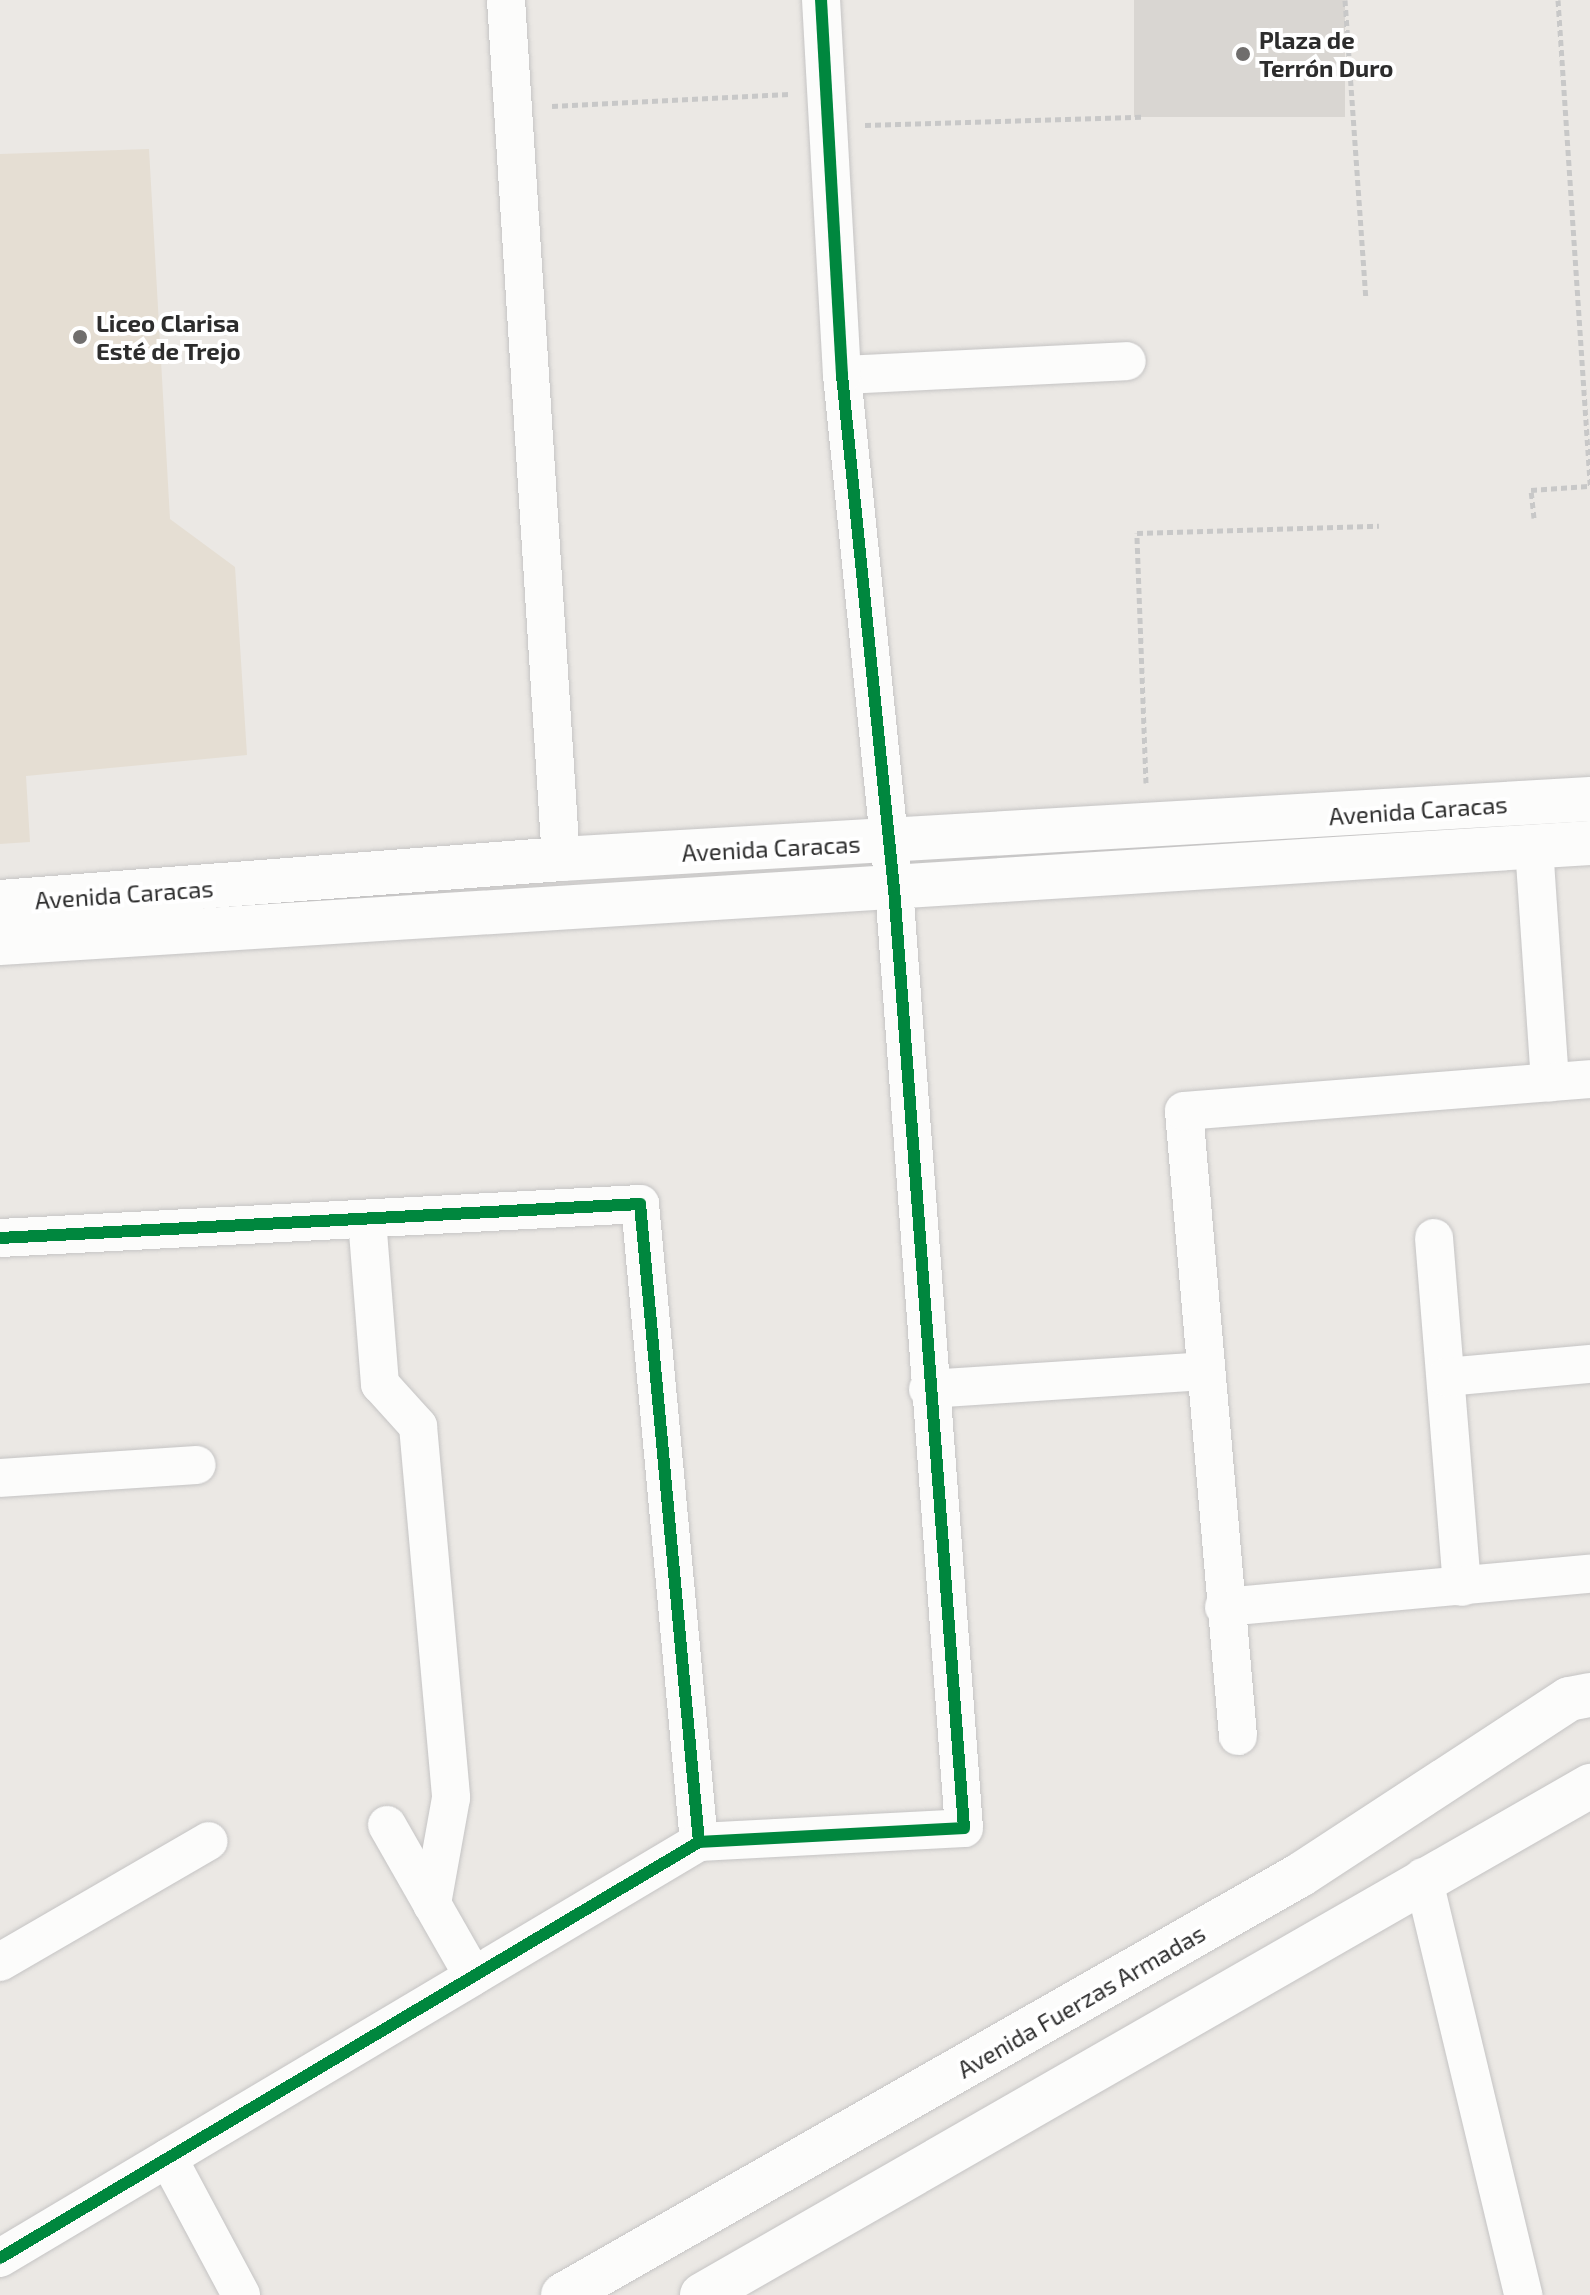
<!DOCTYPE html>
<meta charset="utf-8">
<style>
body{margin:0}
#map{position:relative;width:1590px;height:2295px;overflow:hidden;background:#ebe8e4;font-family:"Exo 2",sans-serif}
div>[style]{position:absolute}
.education>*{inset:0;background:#e5ded3}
.plaza>*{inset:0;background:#d9d6d2;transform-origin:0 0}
.path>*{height:5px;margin-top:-2.5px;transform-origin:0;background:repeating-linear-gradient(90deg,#c8c8c8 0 6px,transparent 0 10px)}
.roads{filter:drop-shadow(0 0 2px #c5c4c4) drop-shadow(0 0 2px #c5c4c4)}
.minor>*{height:38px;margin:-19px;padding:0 19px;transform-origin:19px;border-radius:19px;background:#fcfcfb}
.tertiary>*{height:44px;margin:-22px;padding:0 22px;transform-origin:22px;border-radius:22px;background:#fcfcfb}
.secondary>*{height:44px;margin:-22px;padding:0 22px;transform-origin:22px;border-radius:22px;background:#fcfcfb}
.cycleway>*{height:12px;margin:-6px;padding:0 6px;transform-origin:6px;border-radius:6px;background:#00873e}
.dots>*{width:22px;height:22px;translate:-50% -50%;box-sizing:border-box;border:4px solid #fff;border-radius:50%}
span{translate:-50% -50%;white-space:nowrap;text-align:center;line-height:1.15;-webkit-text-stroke:8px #fff;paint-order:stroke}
.poi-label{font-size:24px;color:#2d2d2d;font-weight:700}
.left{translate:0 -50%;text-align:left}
.street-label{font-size:24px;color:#2d2d2d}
</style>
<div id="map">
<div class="education">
<div style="clip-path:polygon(149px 149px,170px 519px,235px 567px,247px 755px,26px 776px,30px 842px,0 844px,0 154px)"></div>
</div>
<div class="plaza">
<div style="left:1134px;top:0;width:211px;height:117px"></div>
</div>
<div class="path">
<div style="left:1345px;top:0;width:299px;rotate:86deg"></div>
<div style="left:1558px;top:0;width:487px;rotate:86.2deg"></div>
<div style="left:552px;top:106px;width:238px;rotate:-2.9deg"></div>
<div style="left:865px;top:125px;width:277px;rotate:-1.7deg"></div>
<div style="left:1534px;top:518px;width:28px;rotate:-96deg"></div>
<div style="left:1531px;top:490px;width:57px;rotate:-4deg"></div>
<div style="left:1146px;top:783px;width:250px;rotate:-92.1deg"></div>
<div style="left:1137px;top:533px;width:242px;rotate:-1.7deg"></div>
</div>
<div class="roads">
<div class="minor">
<div style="left:506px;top:0;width:861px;rotate:86.34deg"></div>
<div style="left:842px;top:375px;width:285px;rotate:-2.8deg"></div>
<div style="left:1534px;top:847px;width:236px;rotate:86.1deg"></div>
<div style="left:367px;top:1219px;width:166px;rotate:85.5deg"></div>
<div style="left:380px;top:1384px;width:57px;rotate:47.9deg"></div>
<div style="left:418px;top:1426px;width:373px;rotate:84.9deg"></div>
<div style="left:451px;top:1798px;width:108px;rotate:100.2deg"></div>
<div style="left:0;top:1238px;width:641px;rotate:-3.04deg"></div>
<div style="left:640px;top:1204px;width:641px;rotate:84.72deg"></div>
<div style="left:1434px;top:1238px;width:350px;rotate:85.4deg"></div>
<div style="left:1446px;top:1377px;width:145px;rotate:-5.2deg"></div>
<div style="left:928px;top:1389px;width:277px;rotate:-3.7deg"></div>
<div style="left:0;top:1478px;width:197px;rotate:-3.8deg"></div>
<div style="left:1224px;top:1607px;width:367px;rotate:-5.2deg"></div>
<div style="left:1238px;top:1736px;width:627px;rotate:-94.94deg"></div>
<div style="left:1184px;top:1111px;width:407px;rotate:-4.5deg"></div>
<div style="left:387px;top:1825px;width:174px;rotate:60.3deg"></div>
<div style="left:1423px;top:1877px;width:430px;rotate:76.5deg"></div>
<div style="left:0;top:1962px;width:241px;rotate:-30.1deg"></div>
<div style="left:168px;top:2158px;width:155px;rotate:61.9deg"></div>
<div style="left:0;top:2258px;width:813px;rotate:-30.76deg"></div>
<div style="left:699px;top:1842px;width:265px;rotate:-3deg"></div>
<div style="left:964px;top:1828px;width:942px;rotate:-94.26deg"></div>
<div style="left:894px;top:889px;width:517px;rotate:-95.78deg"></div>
<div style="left:842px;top:375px;width:376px;rotate:-93.2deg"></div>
</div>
<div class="tertiary">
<div style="left:563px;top:2295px;width:848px;rotate:-29.68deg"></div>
<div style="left:1300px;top:1875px;width:321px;rotate:-33.2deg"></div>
<div style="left:1569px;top:1699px;width:21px;rotate:-11deg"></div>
<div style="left:702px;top:2295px;width:1024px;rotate:-29.82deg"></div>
</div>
<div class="secondary">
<div style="left:0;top:902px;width:563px;rotate:-4.38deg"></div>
<div style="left:561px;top:859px;width:1031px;rotate:-3.34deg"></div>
<div style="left:0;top:943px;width:1593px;rotate:-3.6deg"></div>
</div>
</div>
<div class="cycleway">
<div style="left:0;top:1238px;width:641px;rotate:-3.04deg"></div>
<div style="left:640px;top:1204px;width:641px;rotate:84.72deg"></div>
<div style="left:0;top:2258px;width:813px;rotate:-30.76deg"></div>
<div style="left:699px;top:1842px;width:265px;rotate:-3deg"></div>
<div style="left:964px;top:1828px;width:942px;rotate:-94.26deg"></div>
<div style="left:894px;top:889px;width:517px;rotate:-95.78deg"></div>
<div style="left:842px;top:375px;width:376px;rotate:-93.2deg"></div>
</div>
<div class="dots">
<div style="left:1243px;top:54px;background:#706e6d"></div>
<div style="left:80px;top:337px;background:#706e6d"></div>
</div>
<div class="poi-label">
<span class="left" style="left:1259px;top:54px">Plaza de<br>Terrón Duro</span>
<span class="left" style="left:96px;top:337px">Liceo Clarisa<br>Esté de Trejo</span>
</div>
<div class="street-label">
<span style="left:1418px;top:810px;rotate:-4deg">Avenida Caracas</span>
<span style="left:771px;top:848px;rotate:-3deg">Avenida Caracas</span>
<span style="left:124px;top:894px;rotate:-4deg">Avenida Caracas</span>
<span style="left:1081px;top:2001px;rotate:-30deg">Avenida Fuerzas Armadas</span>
</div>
</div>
